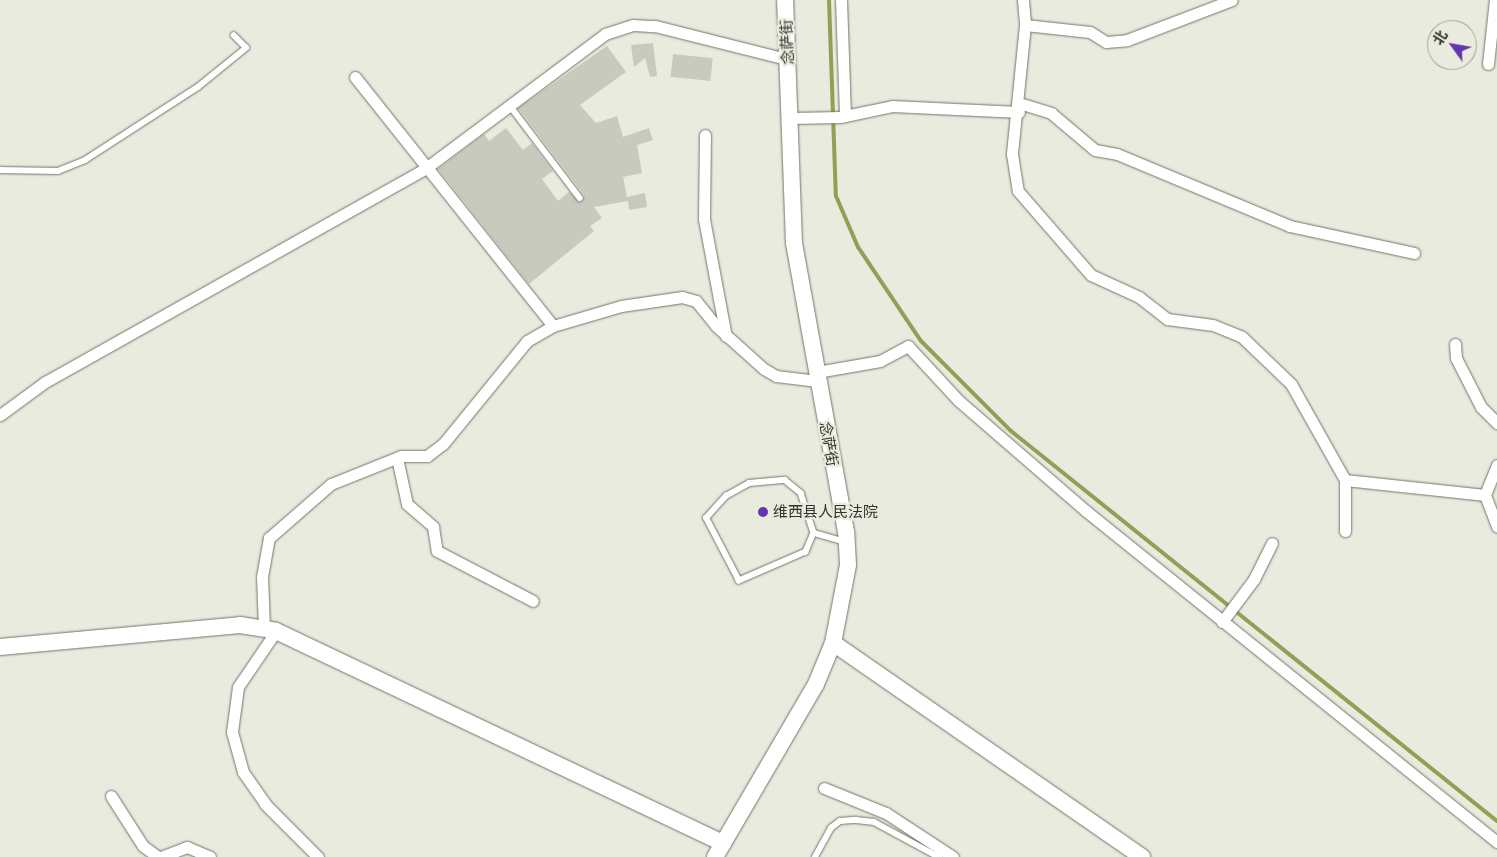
<!DOCTYPE html>
<meta charset="utf-8">
<style>
body{margin:0}
#map{position:relative;width:1497px;height:857px;overflow:hidden;background:#e9ebde;font-family:"Public Sans","Noto Sans SC",sans-serif}
div>[style]{position:absolute}
.stream>*{height:4px;margin:-2px;padding:0 2px;transform-origin:2px;border-radius:2px;background:#969d54}
.building>*{inset:0;background:#c8cabd;transform-origin:0 0}
.roads{filter:drop-shadow(0 0 1px #737469) drop-shadow(0 0 1px #737469)}
.lane>*{height:5.5px;margin:-2.75px;padding:0 2.75px;transform-origin:2.75px;border-radius:2.75px;background:#fff}
.street>*{height:11px;margin:-5.5px;padding:0 5.5px;transform-origin:5.5px;border-radius:5.5px;background:#fff}
.secondary>*{height:16px;margin:-8px;padding:0 8px;transform-origin:8px;border-radius:8px;background:#fff}
.dots>*{width:14px;height:14px;translate:-50% -50%;box-sizing:border-box;border:2px solid #e9ebde;border-radius:50%}
span{translate:-50% -50%;white-space:nowrap;text-align:center;line-height:1.15;-webkit-text-stroke:4.5px #e9ebde;paint-order:stroke}
.street-label{font-size:15px;color:#32332e}
.poi-label{font-size:15px;color:#32332e}
.left{translate:0 -50%;text-align:left}
.north{position:absolute;left:1427px;top:20px;width:50px;height:50px;box-sizing:border-box;background:#e9ebde;border:1px solid #a0a198;border-radius:50%;rotate:302deg;font-size:14px;font-weight:700;line-height:20px;text-align:center;color:#32332e}
.north::after{content:'';display:block;margin:auto;width:18px;height:22px;background:#6136ae;clip-path:polygon(50% 0,100% 100%,50% 72%,0 100%)}
</style>
<div id="map">
<div class="stream">
<div style="left:829px;top:0;width:196px;rotate:88deg"></div>
<div style="left:836px;top:196px;width:56px;rotate:66.7deg"></div>
<div style="left:858px;top:247px;width:113px;rotate:56.2deg"></div>
<div style="left:921px;top:341px;width:127px;rotate:45deg"></div>
<div style="left:1011px;top:431px;width:623px;rotate:38.75deg"></div>
</div>
<div class="building">
<div style="clip-path:polygon(653px 43px,657px 76px,650px 77px,645px 58px,634px 67px,631px 45px)"></div>
<div style="clip-path:polygon(607px 46px,626px 72px,580px 105px,596px 123px,617px 116px,623px 137px,649px 128px,653px 140px,637px 145px,642px 173px,623px 177px,627px 197px,645px 193px,647px 207px,629px 210px,628px 201px,594px 207px,602px 218px,590px 226px,594px 231px,529px 284px,438px 169px,484px 134px,489px 141px,506px 128px,523px 150px,532px 143px,553px 171px,542px 179px,558px 201px,569px 192px,582px 202px,584px 195px,518px 108px)"></div>
<div style="left:673px;top:54px;width:40px;height:23px;rotate:6deg"></div>
</div>
<div class="roads">
<div class="lane">
<div style="left:511px;top:107px;width:114px;rotate:52.8deg"></div>
<div style="left:0;top:170px;width:58px;rotate:1deg"></div>
<div style="left:58px;top:171px;width:29px;rotate:-22deg"></div>
<div style="left:85px;top:160px;width:135px;rotate:-32.9deg"></div>
<div style="left:198px;top:87px;width:62px;rotate:-39.1deg"></div>
<div style="left:246px;top:48px;width:17px;rotate:-135deg"></div>
<div style="left:814px;top:533px;width:21px;rotate:113deg"></div>
<div style="left:806px;top:552px;width:73px;rotate:156.6deg"></div>
<div style="left:739px;top:581px;width:71px;rotate:-117.6deg"></div>
<div style="left:706px;top:518px;width:30px;rotate:-48deg"></div>
<div style="left:726px;top:496px;width:26px;rotate:-29deg"></div>
<div style="left:749px;top:483px;width:36px;rotate:-5deg"></div>
<div style="left:785px;top:480px;width:21px;rotate:39deg"></div>
<div style="left:801px;top:493px;width:42px;rotate:72deg"></div>
<div style="left:814px;top:533px;width:32px;rotate:16deg"></div>
<div style="left:815px;top:857px;width:33px;rotate:-61deg"></div>
<div style="left:831px;top:828px;width:11px;rotate:-38deg"></div>
<div style="left:840px;top:821px;width:16px;rotate:-4deg"></div>
<div style="left:856px;top:820px;width:18px;rotate:6deg"></div>
<div style="left:874px;top:822px;width:74px;rotate:28.3deg"></div>
</div>
<div class="street">
<div style="left:841px;top:0;width:116px;rotate:88deg"></div>
<div style="left:1023px;top:0;width:25px;rotate:85deg"></div>
<div style="left:1025px;top:25px;width:130px;rotate:95.8deg"></div>
<div style="left:1012px;top:154px;width:37px;rotate:81deg"></div>
<div style="left:1018px;top:191px;width:111px;rotate:49deg"></div>
<div style="left:1091px;top:275px;width:53px;rotate:24.6deg"></div>
<div style="left:1139px;top:297px;width:36px;rotate:38deg"></div>
<div style="left:1167px;top:319px;width:46px;rotate:7.4deg"></div>
<div style="left:1213px;top:325px;width:31px;rotate:22deg"></div>
<div style="left:1242px;top:337px;width:68px;rotate:43.8deg"></div>
<div style="left:1291px;top:384px;width:110px;rotate:60.6deg"></div>
<div style="left:1345px;top:480px;width:51px;rotate:90deg"></div>
<div style="left:1025px;top:25px;width:65px;rotate:6.1deg"></div>
<div style="left:1090px;top:32px;width:19px;rotate:32deg"></div>
<div style="left:1106px;top:42px;width:21px;rotate:-5deg"></div>
<div style="left:1127px;top:40px;width:112px;rotate:-20.9deg"></div>
<div style="left:1488px;top:64px;width:64px;rotate:-83.8deg"></div>
<div style="left:355px;top:77px;width:318px;rotate:51.5deg"></div>
<div style="left:1019px;top:103px;width:34px;rotate:17deg"></div>
<div style="left:1051px;top:113px;width:57px;rotate:40.1deg"></div>
<div style="left:1095px;top:150px;width:22px;rotate:10deg"></div>
<div style="left:1117px;top:154px;width:187px;rotate:22.6deg"></div>
<div style="left:1290px;top:226px;width:127px;rotate:12.3deg"></div>
<div style="left:792px;top:118px;width:48px;rotate:-1.2deg"></div>
<div style="left:840px;top:117px;width:53px;rotate:-11.9deg"></div>
<div style="left:892px;top:106px;width:127px;rotate:2.7deg"></div>
<div style="left:705px;top:135px;width:84px;rotate:90.7deg"></div>
<div style="left:704px;top:219px;width:119px;rotate:79.4deg"></div>
<div style="left:1455px;top:344px;width:14px;rotate:86deg"></div>
<div style="left:1456px;top:358px;width:55px;rotate:63deg"></div>
<div style="left:1481px;top:407px;width:23px;rotate:45deg"></div>
<div style="left:817px;top:372px;width:64px;rotate:-9.9deg"></div>
<div style="left:880px;top:361px;width:32px;rotate:-28deg"></div>
<div style="left:908px;top:346px;width:75px;rotate:47.2deg"></div>
<div style="left:959px;top:401px;width:168px;rotate:40.9deg"></div>
<div style="left:1086px;top:511px;width:528px;rotate:38.85deg"></div>
<div style="left:0;top:415px;width:56px;rotate:-36.3deg"></div>
<div style="left:45px;top:382px;width:437px;rotate:-29.3deg"></div>
<div style="left:426px;top:168px;width:224px;rotate:-36.8deg"></div>
<div style="left:605px;top:34px;width:29px;rotate:-18deg"></div>
<div style="left:633px;top:25px;width:22px;rotate:3deg"></div>
<div style="left:655px;top:26px;width:135px;rotate:14.1deg"></div>
<div style="left:397px;top:458px;width:47px;rotate:77.7deg"></div>
<div style="left:407px;top:504px;width:35px;rotate:41deg"></div>
<div style="left:433px;top:527px;width:24px;rotate:81deg"></div>
<div style="left:437px;top:551px;width:108px;rotate:27.5deg"></div>
<div style="left:1497px;top:465px;width:32px;rotate:112deg"></div>
<div style="left:1485px;top:495px;width:34px;rotate:69deg"></div>
<div style="left:1345px;top:480px;width:141px;rotate:6.1deg"></div>
<div style="left:1222px;top:622px;width:54px;rotate:-53.3deg"></div>
<div style="left:1254px;top:579px;width:40px;rotate:-63.4deg"></div>
<div style="left:264px;top:628px;width:51px;rotate:-92.2deg"></div>
<div style="left:262px;top:577px;width:40px;rotate:-80deg"></div>
<div style="left:269px;top:538px;width:82px;rotate:-41.1deg"></div>
<div style="left:331px;top:484px;width:75px;rotate:-21.8deg"></div>
<div style="left:401px;top:456px;width:26px"></div>
<div style="left:427px;top:456px;width:20px;rotate:-37deg"></div>
<div style="left:443px;top:444px;width:133px;rotate:-50.8deg"></div>
<div style="left:527px;top:341px;width:30px;rotate:-30deg"></div>
<div style="left:553px;top:326px;width:71px;rotate:-16.4deg"></div>
<div style="left:621px;top:306px;width:62px;rotate:-8.4deg"></div>
<div style="left:682px;top:297px;width:15px;rotate:16deg"></div>
<div style="left:696px;top:301px;width:32px;rotate:51deg"></div>
<div style="left:716px;top:326px;width:64px;rotate:41.9deg"></div>
<div style="left:764px;top:369px;width:14px;rotate:30deg"></div>
<div style="left:776px;top:376px;width:42px;rotate:6.8deg"></div>
<div style="left:276px;top:631px;width:68px;rotate:124.2deg"></div>
<div style="left:238px;top:687px;width:45px;rotate:97.6deg"></div>
<div style="left:232px;top:732px;width:41px;rotate:74.6deg"></div>
<div style="left:243px;top:772px;width:39px;rotate:55deg"></div>
<div style="left:265px;top:804px;width:75px;rotate:45deg"></div>
<div style="left:824px;top:788px;width:67px;rotate:22deg"></div>
<div style="left:886px;top:813px;width:80px;rotate:33.3deg"></div>
<div style="left:111px;top:796px;width:59px;rotate:57.4deg"></div>
<div style="left:143px;top:846px;width:19px;rotate:36deg"></div>
<div style="left:161px;top:857px;width:28px;rotate:-21deg"></div>
<div style="left:187px;top:847px;width:25px;rotate:23deg"></div>
</div>
<div class="secondary">
<div style="left:833px;top:643px;width:376px;rotate:34.7deg"></div>
<div style="left:0;top:647px;width:241px;rotate:-5.2deg"></div>
<div style="left:240px;top:625px;width:36px;rotate:9deg"></div>
<div style="left:276px;top:631px;width:495px;rotate:25.4deg"></div>
<div style="left:715px;top:857px;width:200px;rotate:-59.7deg"></div>
<div style="left:816px;top:684px;width:44px;rotate:-67.5deg"></div>
<div style="left:833px;top:643px;width:79px;rotate:-79.1deg"></div>
<div style="left:848px;top:565px;width:33px;rotate:-93deg"></div>
<div style="left:846px;top:532px;width:294px;rotate:-100.2deg"></div>
<div style="left:794px;top:243px;width:243px;rotate:-92.1deg"></div>
</div>
</div>
<div class="dots">
<div style="left:763px;top:512px;background:#6136ae"></div>
</div>
<div class="street-label">
<span style="left:787px;top:42px;rotate:-92deg">念萨街</span>
<span style="left:829px;top:444px;rotate:80deg">念萨街</span>
</div>
<div class="poi-label">
<span class="left" style="left:773px;top:512px">维西县人民法院</span>
</div>
<div class="north">北</div>
</div>
